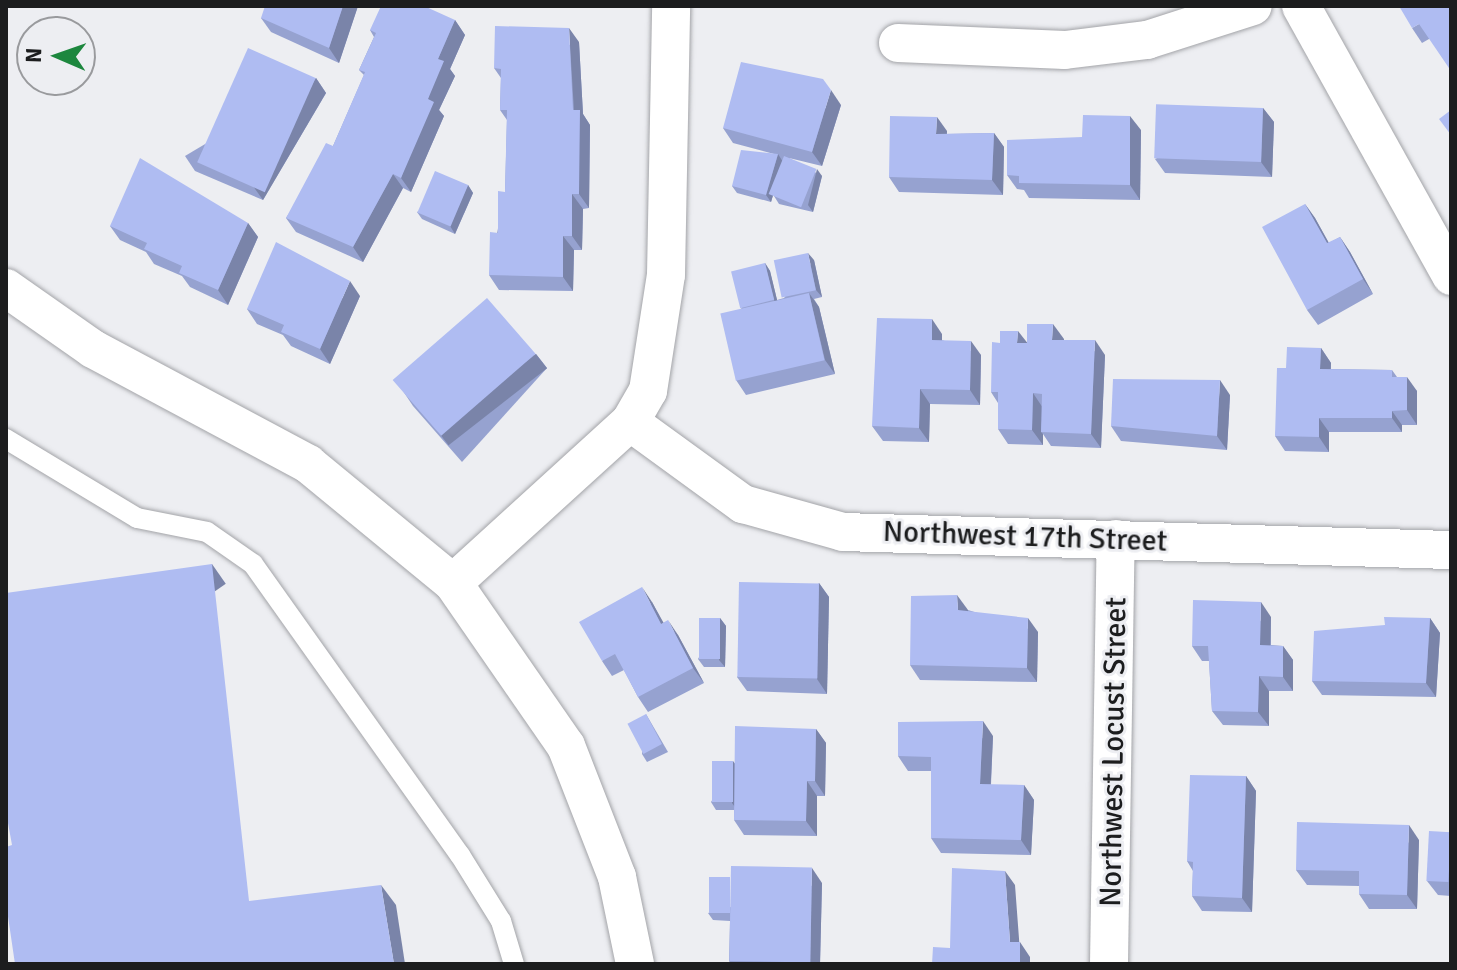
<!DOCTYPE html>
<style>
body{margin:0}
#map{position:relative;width:1457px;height:970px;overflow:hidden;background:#edeef2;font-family:Signika,sans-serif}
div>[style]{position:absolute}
.roads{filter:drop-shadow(0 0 2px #a3a4a8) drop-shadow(0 0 2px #a3a4a8)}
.lane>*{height:20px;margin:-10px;padding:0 10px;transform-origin:10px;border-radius:10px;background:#fff}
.street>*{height:38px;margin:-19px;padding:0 19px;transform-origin:19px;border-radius:19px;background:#fff}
.wall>*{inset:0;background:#96a2d0}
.shaded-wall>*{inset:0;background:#7a84a9;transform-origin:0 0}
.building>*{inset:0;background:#afbcf2;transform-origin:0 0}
span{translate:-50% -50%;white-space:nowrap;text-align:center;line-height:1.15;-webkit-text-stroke:6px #edeef2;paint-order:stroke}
.street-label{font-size:30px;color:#1c1d1e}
.frame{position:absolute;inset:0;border:8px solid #1c1d1e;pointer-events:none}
.north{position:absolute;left:16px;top:16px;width:80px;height:80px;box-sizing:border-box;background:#edeef2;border:2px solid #999a9d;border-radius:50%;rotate:272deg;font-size:22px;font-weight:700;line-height:32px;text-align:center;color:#1c1d1e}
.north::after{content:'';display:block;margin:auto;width:28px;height:36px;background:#1d873e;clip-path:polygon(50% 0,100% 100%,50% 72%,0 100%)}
</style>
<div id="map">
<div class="roads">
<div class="lane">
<div style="left:6px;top:439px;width:153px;rotate:31.1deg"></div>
<div style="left:137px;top:518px;width:71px;rotate:11.3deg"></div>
<div style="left:207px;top:532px;width:56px;rotate:34.8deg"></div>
<div style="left:253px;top:564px;width:357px;rotate:54.6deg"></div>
<div style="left:460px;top:855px;width:78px;rotate:58.2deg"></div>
<div style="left:501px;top:921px;width:45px;rotate:73.2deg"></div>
</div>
<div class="street">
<div style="left:1301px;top:6px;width:309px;rotate:60.9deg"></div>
<div style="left:898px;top:43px;width:167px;rotate:2.4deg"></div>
<div style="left:1065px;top:50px;width:83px;rotate:-7deg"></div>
<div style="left:1147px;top:40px;width:111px;rotate:-17.8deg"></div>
<div style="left:6px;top:288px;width:106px;rotate:35deg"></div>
<div style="left:93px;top:349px;width:244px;rotate:28.1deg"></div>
<div style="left:308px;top:464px;width:188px;rotate:39.4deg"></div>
<div style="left:453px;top:583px;width:198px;rotate:55.3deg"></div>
<div style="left:566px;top:746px;width:141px;rotate:68.7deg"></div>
<div style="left:617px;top:877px;width:89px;rotate:78.3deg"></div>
<div style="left:630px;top:422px;width:140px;rotate:36deg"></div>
<div style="left:743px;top:504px;width:104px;rotate:15.6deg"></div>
<div style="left:843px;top:532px;width:608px;rotate:1.7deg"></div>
<div style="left:453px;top:583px;width:239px;rotate:-42.3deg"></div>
<div style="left:630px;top:422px;width:36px;rotate:-60deg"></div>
<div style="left:648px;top:391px;width:117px;rotate:-81.2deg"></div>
<div style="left:666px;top:275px;width:269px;rotate:-88.9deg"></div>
<div style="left:1109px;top:964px;width:425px;rotate:-89.1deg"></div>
</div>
</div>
<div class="wall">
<div style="clip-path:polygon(358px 6px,339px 63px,271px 32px,261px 18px)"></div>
<div style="clip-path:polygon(1451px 6px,1429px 39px,1422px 43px,1412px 28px)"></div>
<div style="clip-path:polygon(455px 20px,465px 35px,450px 69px,455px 76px,439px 110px,444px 116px,411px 192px,403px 188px,363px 262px,296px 232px,286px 218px,333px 146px,364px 75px,359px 70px,374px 37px,370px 30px)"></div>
<div style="clip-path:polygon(579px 42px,583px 114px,590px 125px,589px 208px,583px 209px,582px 250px,574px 250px,573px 291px,499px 290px,489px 275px,505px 192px,507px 120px,500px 110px,501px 78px,494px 68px)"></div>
<div style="clip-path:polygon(316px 78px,326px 93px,263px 200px,195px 171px,185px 156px)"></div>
<div style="clip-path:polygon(841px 105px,822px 166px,789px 158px,822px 176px,813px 212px,779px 204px,774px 196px,782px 165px,771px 202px,737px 193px,732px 186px,774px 154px,733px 143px,723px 128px)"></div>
<div style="clip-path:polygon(1263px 108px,1274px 122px,1272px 177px,1165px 173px,1155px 159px)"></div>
<div style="clip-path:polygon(1141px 130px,1140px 200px,1029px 198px,1024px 190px,1017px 189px,1007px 175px,1082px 137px)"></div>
<div style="clip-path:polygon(947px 131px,947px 134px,994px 133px,1004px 147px,1003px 195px,899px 192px,889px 177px)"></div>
<div style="clip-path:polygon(468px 185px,473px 193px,455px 234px,422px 219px,417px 212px)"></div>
<div style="clip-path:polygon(1305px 204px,1315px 218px,1329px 243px,1340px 237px,1350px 252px,1373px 294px,1318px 325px,1307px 310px)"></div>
<div style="clip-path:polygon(248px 223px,258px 237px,228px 305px,190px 287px,182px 276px,154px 264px,146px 252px,120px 240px,110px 226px)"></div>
<div style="clip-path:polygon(814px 260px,822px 297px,814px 299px,819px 307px,835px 374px,746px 395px,736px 380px,741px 309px,765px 263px,770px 271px,777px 300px,784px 298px)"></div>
<div style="clip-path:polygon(360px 296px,330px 364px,291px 346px,283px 335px,257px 324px,247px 309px)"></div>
<div style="clip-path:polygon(942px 334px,942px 340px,981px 355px,980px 405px,930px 404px,929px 442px,883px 441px,872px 426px)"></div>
<div style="clip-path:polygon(1064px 339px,1064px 340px,1105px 355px,1101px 448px,1051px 446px,1043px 434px,1043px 445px,1008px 444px,998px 429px,998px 403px,991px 392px,1027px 342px)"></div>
<div style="clip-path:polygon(1321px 348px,1331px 363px,1331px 369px,1392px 370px,1397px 377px,1417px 391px,1417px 425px,1402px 425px,1402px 432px,1329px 432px,1329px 452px,1285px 451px,1275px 436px,1286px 368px)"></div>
<div style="clip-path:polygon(536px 354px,547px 368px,462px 462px,413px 406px,403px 391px)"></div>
<div style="clip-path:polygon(1230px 395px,1227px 450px,1121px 441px,1111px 426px)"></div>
<div style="clip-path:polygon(819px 583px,829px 597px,827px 694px,747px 691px,737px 677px)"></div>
<div style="clip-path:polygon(652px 602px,663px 623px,678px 635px,704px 683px,648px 712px,638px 697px,624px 670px,612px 676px,602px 661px)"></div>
<div style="clip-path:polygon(968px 610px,1038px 632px,1037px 682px,920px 680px,910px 665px)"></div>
<div style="clip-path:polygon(1271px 617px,1271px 645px,1283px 646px,1293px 660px,1293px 691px,1269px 691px,1269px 726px,1223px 725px,1212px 711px,1209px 661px,1202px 661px,1192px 646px)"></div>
<div style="clip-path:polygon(720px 618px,726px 626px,725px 667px,704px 667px,698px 659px)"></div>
<div style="clip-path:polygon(1430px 618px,1440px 633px,1436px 697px,1322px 695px,1312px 681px,1385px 625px)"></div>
<div style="clip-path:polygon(646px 714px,668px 752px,647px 762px,642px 754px)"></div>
<div style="clip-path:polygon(816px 729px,826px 743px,825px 796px,817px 796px,817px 836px,744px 835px,734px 820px,734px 810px,716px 810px,711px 802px,735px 763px)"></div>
<div style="clip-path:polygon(993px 736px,991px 785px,1024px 785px,1034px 800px,1031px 855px,941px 853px,931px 838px,931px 771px,908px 771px,898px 756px)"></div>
<div style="clip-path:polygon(1246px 776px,1256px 791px,1252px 912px,1202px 911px,1192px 896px,1193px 871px,1187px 861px)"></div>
<div style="clip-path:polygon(1451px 832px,1451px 896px,1438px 895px,1427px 881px)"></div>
<div style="clip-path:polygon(1419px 840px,1417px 909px,1369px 909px,1359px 894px,1359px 886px,1307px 885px,1296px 870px)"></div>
<div style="clip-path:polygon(822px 883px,820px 964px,731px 964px,729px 961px,730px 921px,713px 920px,708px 913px)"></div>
</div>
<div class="shaded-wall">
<div style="clip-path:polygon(343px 6px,358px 6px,339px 63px,329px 48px)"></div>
<div style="clip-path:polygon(455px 20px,465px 35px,450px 69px,455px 76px,439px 110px,444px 116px,411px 192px,401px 178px,428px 99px,438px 59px)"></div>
<div style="clip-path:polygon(569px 28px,579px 42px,583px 114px,590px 125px,589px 208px,579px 194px)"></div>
<div style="clip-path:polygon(316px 78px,326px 93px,263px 200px,253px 186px)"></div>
<div style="clip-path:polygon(831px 90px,841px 105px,822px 166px,812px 152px)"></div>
<div style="clip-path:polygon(1263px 108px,1274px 122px,1272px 177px,1261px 162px)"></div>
<div style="clip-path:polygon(1130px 116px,1141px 130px,1140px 200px,1130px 185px)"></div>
<div style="clip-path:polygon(937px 117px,947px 131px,946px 148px,936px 134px)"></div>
<div style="clip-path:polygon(994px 133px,1004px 147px,1003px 195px,992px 180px)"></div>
<div style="clip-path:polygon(778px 154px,783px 162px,771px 202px,766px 195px)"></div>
<div style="clip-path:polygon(817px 169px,822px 176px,813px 212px,808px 205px)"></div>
<div style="clip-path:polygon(393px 174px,403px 188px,363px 262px,353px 247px)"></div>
<div style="clip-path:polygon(468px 185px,473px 193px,455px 234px,450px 226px)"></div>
<div style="clip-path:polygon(572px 194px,583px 209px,582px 250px,572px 236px)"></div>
<div style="clip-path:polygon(1305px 204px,1315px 218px,1337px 258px,1327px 243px)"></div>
<div style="clip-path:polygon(248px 223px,258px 237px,228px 305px,218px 290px)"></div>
<div style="clip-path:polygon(563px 236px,574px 250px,573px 291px,563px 277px)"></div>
<div style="clip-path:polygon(1340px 237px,1350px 252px,1373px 294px,1363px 279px)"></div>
<div style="clip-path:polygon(808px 253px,814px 260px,822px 297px,816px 290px)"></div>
<div style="clip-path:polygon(765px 263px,770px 271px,779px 308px,774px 300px)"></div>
<div style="clip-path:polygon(350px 281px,360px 296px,330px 364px,320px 349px)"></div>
<div style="clip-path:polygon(809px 293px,819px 307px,835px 374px,825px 360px)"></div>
<div style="clip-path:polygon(932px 319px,942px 334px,942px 355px,932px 340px)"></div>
<div style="clip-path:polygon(1053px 324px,1064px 339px,1062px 355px,1052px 340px)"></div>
<div style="clip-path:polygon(1018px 331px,1029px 345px,1017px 343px)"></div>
<div style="clip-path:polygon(1095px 340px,1105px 355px,1101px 448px,1091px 434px)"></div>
<div style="clip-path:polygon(971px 341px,981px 355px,980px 405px,970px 390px)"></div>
<div style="clip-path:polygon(1321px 348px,1331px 363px,1330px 384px,1320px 369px)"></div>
<div style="left:536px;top:354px;width:18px;height:125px;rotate:52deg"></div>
<div style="clip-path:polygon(1407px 377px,1417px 391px,1417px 425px,1407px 410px)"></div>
<div style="clip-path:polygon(1220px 380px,1230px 395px,1227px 450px,1217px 436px)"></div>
<div style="clip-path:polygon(920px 389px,930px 404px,929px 442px,919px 428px)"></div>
<div style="clip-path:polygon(1033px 393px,1043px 408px,1041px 432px,1043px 434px,1043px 445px,1032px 430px)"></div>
<div style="clip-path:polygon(1392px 411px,1402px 425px,1402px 432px,1392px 418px)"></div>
<div style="clip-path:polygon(1319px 418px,1329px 432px,1329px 452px,1319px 437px)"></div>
<div style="left:212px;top:564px;width:24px;height:339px;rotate:55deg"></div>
<div style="clip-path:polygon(819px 583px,829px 597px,827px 694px,817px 679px)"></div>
<div style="clip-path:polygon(642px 587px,652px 602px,672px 638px,661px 624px)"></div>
<div style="clip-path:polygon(957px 595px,968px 610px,968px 624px,958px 610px)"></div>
<div style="clip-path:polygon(1261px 602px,1271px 617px,1270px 660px,1260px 645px)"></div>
<div style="clip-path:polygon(720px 618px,726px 626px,725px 667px,719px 660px)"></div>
<div style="clip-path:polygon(1028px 618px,1038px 632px,1037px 682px,1027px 668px)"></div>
<div style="clip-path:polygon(1430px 618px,1440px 633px,1436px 697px,1426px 683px)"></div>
<div style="clip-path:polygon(668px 620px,678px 635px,704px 683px,693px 668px)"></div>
<div style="clip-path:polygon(1283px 646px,1293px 660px,1293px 691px,1283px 677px)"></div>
<div style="clip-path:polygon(1259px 676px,1269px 691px,1269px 726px,1258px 712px)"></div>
<div style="clip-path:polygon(983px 721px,993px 736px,990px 799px,980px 784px)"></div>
<div style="clip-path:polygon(816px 729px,826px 743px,825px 796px,815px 781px)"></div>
<div style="clip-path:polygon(733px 761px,739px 769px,737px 810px,732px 803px)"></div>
<div style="clip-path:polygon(1246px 776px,1256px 791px,1252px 912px,1242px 898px)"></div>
<div style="clip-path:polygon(807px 781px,817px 796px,817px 836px,806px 821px)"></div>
<div style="clip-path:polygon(1024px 785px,1034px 800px,1031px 855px,1021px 840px)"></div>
<div style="clip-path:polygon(1409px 825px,1419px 840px,1417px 909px,1407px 895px)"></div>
<div style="clip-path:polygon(812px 868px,822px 883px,820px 964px,811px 964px,810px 963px)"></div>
<div style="clip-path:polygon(1005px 871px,1015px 885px,1020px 952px,1020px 942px,1030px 957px,1030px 964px,1020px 964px,1010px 942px)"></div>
<div style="clip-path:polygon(381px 885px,396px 905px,405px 964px,394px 964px)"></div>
</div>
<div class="building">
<div style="clip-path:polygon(265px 6px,343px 6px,329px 48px,261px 18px)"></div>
<div style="clip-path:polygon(381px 6px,424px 6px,455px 20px,438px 59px,444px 61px,428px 99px,434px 102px,401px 178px,393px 174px,353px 247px,286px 218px,326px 143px,333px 146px,365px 72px,359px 70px,376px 33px,370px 30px)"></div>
<div style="clip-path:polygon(1399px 6px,1451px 6px,1451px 71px,1419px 24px,1412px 28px)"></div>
<div style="clip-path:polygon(495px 26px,569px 28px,573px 110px,580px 110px,579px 194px,572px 194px,572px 236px,563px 236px,563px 277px,489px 275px,490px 232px,498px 233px,498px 191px,505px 192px,507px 110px,500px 110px,501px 69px,494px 68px)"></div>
<div style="left:248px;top:48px;width:74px;height:125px;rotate:24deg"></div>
<div style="clip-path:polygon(741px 62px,823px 79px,831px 90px,812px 152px,723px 128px)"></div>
<div style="left:1263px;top:108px;width:54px;height:107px;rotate:92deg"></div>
<div style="clip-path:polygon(1451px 110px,1451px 135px,1439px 119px)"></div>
<div style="clip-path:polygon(1083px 115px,1130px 116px,1130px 185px,1019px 183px,1019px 176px,1007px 175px,1007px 140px,1082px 137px)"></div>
<div style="clip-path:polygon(890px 116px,937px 117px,936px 134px,994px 133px,992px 180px,889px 177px)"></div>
<div style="clip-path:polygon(741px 150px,778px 154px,766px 195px,732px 186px)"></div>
<div style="left:784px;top:156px;width:35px;height:41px;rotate:22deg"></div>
<div style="clip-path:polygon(140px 158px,248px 223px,218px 290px,179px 273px,182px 266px,144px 249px,147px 243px,110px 226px)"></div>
<div style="left:435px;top:171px;width:36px;height:45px;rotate:23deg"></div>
<div style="clip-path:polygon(1305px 204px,1327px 243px,1340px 237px,1363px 279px,1307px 310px,1262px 227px)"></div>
<div style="clip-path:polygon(276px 242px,350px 281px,320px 349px,281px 332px,284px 325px,247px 309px)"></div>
<div style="left:808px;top:253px;width:38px;height:35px;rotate:78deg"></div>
<div style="left:765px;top:263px;width:38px;height:35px;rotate:76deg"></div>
<div style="left:809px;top:293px;width:69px;height:91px;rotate:77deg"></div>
<div style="left:487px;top:298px;width:74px;height:125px;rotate:49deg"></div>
<div style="clip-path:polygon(877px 318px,932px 319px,932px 340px,971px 341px,970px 390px,920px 389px,919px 428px,872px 426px)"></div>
<div style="clip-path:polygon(1027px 324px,1053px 324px,1052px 340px,1095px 340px,1091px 434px,1041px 432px,1042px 394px,1033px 393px,1032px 430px,998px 429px,998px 392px,991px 392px,992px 342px,1000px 343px,1000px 331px,1018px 331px,1017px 343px,1027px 343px)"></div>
<div style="clip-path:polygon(1287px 347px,1321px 348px,1320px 369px,1392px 370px,1392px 377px,1407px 377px,1407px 410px,1392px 411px,1392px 418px,1319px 418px,1319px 437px,1275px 436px,1277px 368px,1286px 368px)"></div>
<div style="clip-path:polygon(1113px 379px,1220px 380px,1217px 436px,1111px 426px)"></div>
<div style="clip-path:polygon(212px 564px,249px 901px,381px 885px,394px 964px,15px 964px,6px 903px,6px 847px,12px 845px,6px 812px,6px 593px)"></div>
<div style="left:739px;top:582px;width:80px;height:95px;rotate:1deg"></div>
<div style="clip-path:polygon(642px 587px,661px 624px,668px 620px,693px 668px,638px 697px,615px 654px,602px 661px,579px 622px)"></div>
<div style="clip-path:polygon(957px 595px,958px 610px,1028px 618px,1027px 668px,910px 665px,911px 596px)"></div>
<div style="clip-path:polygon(1193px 600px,1261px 602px,1260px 645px,1283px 646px,1283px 677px,1259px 676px,1258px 712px,1212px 711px,1208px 646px,1192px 646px)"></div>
<div style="clip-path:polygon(1384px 617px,1430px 618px,1426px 683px,1312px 681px,1314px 631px,1385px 625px)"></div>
<div style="left:699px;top:618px;width:21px;height:41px"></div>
<div style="left:646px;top:714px;width:34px;height:21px;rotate:62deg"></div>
<div style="clip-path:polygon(983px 721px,980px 784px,1024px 785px,1021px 840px,931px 838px,931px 757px,898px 756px,898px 722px)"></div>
<div style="clip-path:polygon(735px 726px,816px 729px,815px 781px,807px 781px,806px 821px,734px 820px)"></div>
<div style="left:712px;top:761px;width:21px;height:41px"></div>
<div style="clip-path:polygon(1190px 775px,1246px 776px,1242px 898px,1192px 896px,1193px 862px,1187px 861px)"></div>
<div style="clip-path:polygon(1297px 822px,1409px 825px,1407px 895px,1359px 894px,1359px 871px,1296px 870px)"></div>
<div style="left:1429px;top:831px;width:22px;height:50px;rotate:3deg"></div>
<div style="left:731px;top:866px;width:81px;height:95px;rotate:1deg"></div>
<div style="clip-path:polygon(952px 868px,1005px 871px,1010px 942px,1020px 942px,1020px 964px,932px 964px,933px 947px,950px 948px)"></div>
<div style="left:709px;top:877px;width:21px;height:36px"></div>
</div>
<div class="street-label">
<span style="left:1025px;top:537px;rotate:2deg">Northwest 17th Street</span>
<span style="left:1114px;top:752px;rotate:-89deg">Northwest Locust Street</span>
</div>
<div class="frame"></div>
<div class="north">N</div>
</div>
